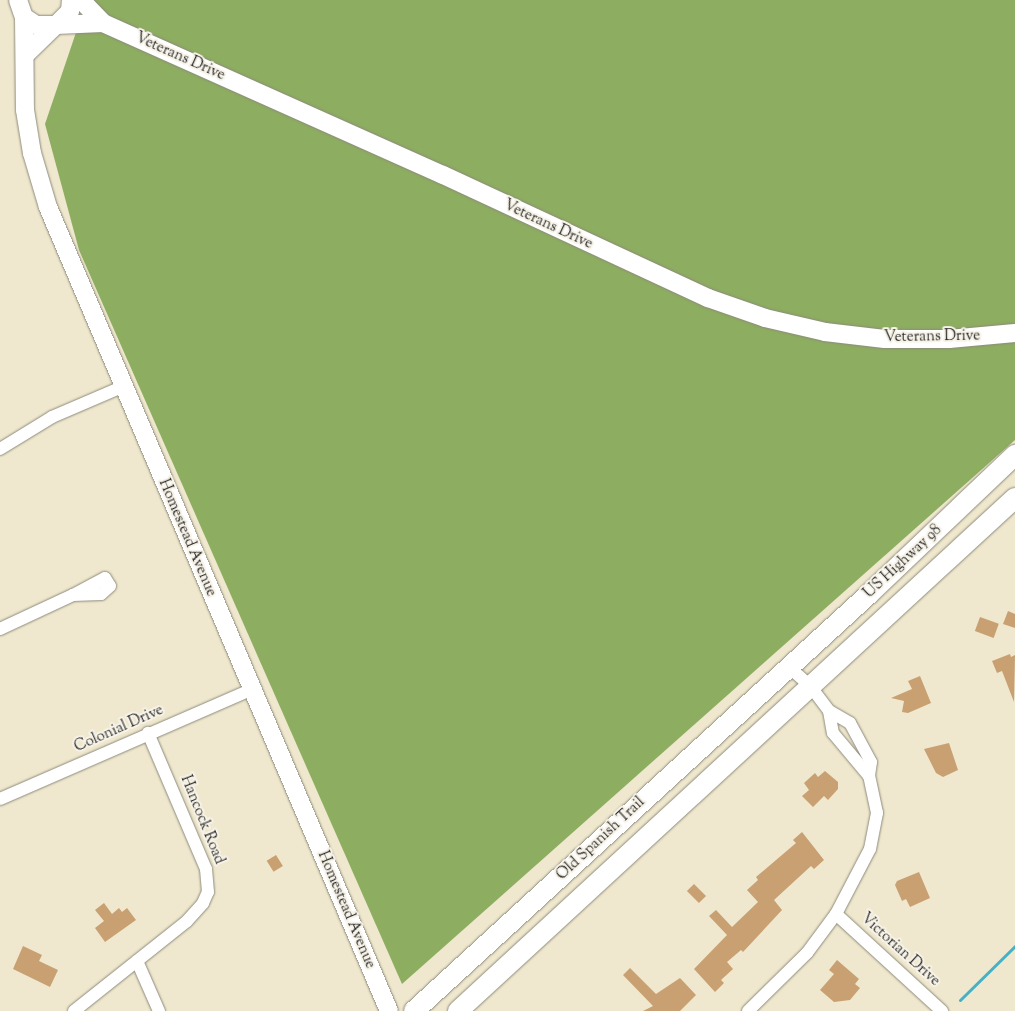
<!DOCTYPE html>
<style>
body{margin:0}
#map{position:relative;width:1015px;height:1011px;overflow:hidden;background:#efe8ce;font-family:"Sorts Mill Goudy",serif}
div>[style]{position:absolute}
.forest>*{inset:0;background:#8dad61}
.stream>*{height:3px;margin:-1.5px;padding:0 1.5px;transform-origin:1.5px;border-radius:1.5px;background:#46b1c5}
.building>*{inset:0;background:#c8a072;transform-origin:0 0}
.roads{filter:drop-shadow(0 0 1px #8d8a7c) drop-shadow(0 0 1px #8d8a7c)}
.street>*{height:12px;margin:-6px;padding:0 6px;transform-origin:6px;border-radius:6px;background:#fff}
.secondary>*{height:18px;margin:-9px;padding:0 9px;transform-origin:9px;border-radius:9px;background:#fff}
.primary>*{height:20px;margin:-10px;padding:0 10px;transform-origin:10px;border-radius:10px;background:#fff}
span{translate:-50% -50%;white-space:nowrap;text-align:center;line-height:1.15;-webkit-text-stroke:4px #f7f3e8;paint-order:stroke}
.street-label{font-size:15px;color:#2b2b2b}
</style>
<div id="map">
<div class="forest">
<div style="clip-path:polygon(87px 0,1015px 0,1015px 440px,402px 984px,79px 250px,45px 124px)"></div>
</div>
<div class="stream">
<div style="left:960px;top:1000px;width:77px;rotate:-44.5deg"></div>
</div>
<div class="building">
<div style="clip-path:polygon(1008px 611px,1015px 614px,1015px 628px,1003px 624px)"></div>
<div style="left:980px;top:617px;width:20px;height:15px;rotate:20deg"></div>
<div style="clip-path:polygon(1010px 654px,1011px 657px,1015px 655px,1014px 702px,1002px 671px,997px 673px,992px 661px)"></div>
<div style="clip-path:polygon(920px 676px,931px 703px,908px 713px,902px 712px,904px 701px,891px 698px,912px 689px,908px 681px)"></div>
<div style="clip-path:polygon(949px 743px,958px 770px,943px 777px,936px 773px,924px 749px)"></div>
<div style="clip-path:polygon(825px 771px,838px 782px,838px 789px,828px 800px,824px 796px,813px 807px,802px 796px,809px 790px,804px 783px,815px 773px,818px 777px)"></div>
<div style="clip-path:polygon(802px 832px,824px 860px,814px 869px,811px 866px,774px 900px,782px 910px,743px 952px,741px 950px,727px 962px,733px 969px,721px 980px,724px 983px,715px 992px,694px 969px,727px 935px,709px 916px,716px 910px,732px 927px,758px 902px,747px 890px,758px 880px,756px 877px,796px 843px,793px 840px)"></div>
<div style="left:276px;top:855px;width:13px;height:11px;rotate:58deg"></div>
<div style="clip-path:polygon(919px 872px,930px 898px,910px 907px,906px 899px,902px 901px,895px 885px,897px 881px)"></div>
<div style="left:694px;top:884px;width:17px;height:10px;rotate:45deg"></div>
<div style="clip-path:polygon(104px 903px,112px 914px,119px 908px,122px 912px,127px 908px,136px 920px,105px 942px,95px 928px,104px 921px,95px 910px)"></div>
<div style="clip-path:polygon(23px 946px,42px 955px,39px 961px,58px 970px,50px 987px,13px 969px)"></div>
<div style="clip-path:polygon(837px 960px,859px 979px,855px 984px,860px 988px,850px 1000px,834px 1002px,820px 990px,834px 974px,829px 970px)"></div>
<div style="clip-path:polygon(630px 968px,656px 994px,680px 978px,696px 995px,680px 1011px,643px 1011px,653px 1006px,623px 975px)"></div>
</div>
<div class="roads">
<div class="street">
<div style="left:0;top:449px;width:61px;rotate:-31.6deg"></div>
<div style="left:52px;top:417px;width:78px;rotate:-23.3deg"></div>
<div style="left:105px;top:578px;width:9px;rotate:58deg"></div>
<div style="left:110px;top:586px;width:12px;rotate:138deg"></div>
<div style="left:101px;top:594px;width:28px;rotate:178deg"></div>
<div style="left:73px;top:595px;width:36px;rotate:-28deg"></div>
<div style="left:0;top:629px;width:81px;rotate:-25deg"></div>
<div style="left:789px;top:667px;width:30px;rotate:42deg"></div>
<div style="left:811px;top:687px;width:30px;rotate:53deg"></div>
<div style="left:829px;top:711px;width:22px;rotate:80deg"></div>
<div style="left:833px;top:733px;width:56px;rotate:50.1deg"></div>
<div style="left:0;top:799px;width:274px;rotate:-23.5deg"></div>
<div style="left:836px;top:914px;width:144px;rotate:42.5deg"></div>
<div style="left:137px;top:961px;width:55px;rotate:66.3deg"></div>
<div style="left:74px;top:1011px;width:144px;rotate:-38.5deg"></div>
<div style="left:187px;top:921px;width:24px;rotate:-48deg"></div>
<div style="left:203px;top:903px;width:12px;rotate:-66deg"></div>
<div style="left:208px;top:892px;width:23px;rotate:-95deg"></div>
<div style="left:206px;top:869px;width:148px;rotate:-113.1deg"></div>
<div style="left:748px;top:1011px;width:83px;rotate:-44.5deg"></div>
<div style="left:807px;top:953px;width:49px;rotate:-53.4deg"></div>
<div style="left:836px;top:914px;width:73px;rotate:-62.4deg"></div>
<div style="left:870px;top:849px;width:37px;rotate:-79deg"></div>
<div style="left:877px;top:813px;width:38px;rotate:-102deg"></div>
<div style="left:869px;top:776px;width:14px;rotate:-82deg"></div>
<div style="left:871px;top:762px;width:44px;rotate:-118.3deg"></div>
<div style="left:850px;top:723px;width:24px;rotate:-150deg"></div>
</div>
<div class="secondary">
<div style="left:18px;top:0;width:18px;rotate:71deg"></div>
<div style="left:24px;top:17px;width:14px;rotate:34deg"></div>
<div style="left:36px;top:25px;width:20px"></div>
<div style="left:56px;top:25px;width:20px;rotate:-45deg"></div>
<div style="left:70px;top:11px;width:11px;rotate:-85deg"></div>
<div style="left:81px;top:0;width:32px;rotate:46deg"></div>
<div style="left:103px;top:23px;width:372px;rotate:24.1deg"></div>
<div style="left:443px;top:175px;width:292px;rotate:24.9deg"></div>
<div style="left:708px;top:298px;width:60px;rotate:19.3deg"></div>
<div style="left:765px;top:318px;width:62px;rotate:13.1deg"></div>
<div style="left:825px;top:332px;width:60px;rotate:6.7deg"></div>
<div style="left:885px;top:339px;width:64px"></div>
<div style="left:949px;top:339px;width:66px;rotate:-5.2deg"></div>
<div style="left:24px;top:17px;width:93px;rotate:89.4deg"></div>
<div style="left:25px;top:110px;width:44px;rotate:80.8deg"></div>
<div style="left:32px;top:153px;width:56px;rotate:73.5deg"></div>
<div style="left:48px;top:207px;width:873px;rotate:67.02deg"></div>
<div style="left:25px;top:55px;width:43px;rotate:-44.1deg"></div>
<div style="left:56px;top:25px;width:47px;rotate:-2.4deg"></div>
</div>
<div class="primary">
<div style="left:414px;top:1011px;width:617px;rotate:-42.5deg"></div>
<div style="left:869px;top:594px;width:202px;rotate:-43.6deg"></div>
<div style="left:458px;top:1011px;width:757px;rotate:-42.65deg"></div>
</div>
</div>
<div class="street-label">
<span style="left:180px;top:57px;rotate:24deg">Veterans Drive</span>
<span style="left:548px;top:225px;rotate:25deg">Veterans Drive</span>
<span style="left:932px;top:337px;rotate:-1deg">Veterans Drive</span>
<span style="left:187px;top:538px;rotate:67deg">Homestead Avenue</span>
<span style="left:903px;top:562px;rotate:-43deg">US Highway 98</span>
<span style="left:119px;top:729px;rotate:-24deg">Colonial Drive</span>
<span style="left:202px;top:820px;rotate:68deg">Hancock Road</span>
<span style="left:601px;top:839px;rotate:-43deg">Old Spanish Trail</span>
<span style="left:346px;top:910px;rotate:67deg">Homestead Avenue</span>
<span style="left:900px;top:950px;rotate:42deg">Victorian Drive</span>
</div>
</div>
